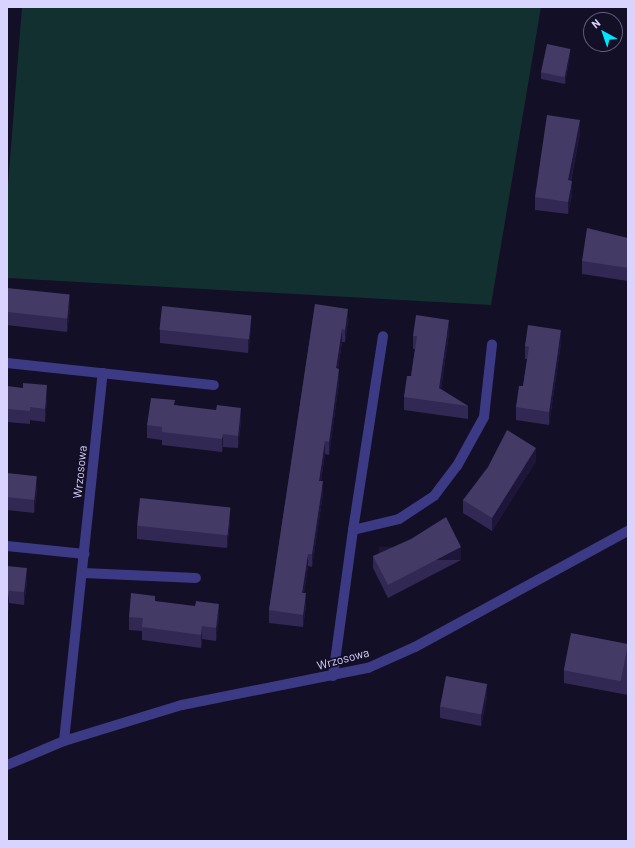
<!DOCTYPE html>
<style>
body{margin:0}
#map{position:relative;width:635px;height:848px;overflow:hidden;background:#130f26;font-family:Barlow,sans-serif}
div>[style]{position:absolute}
.green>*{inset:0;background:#12302f}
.lane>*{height:10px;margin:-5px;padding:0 5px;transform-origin:5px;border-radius:5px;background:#3d3a85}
.street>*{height:10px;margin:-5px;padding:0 5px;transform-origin:5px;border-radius:5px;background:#3d3a85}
.wall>*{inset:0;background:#312854}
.shaded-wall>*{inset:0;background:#1d163a;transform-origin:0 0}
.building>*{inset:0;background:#433a66;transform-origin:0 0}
span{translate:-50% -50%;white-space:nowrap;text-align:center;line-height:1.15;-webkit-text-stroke:3.5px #130f26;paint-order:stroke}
.street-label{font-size:12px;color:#d9d4ff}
.frame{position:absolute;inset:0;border:8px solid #d9d4ff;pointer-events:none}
.north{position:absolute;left:583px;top:12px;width:40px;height:40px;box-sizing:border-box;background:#130f26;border:1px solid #625e7d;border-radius:50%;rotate:320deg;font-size:11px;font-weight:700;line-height:16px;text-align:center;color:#d9d4ff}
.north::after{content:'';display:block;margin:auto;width:14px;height:18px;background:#00e5ff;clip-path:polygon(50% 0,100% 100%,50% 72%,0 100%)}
</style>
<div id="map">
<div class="green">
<div style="clip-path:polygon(22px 7px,541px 7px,491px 305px,7px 278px,7px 197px)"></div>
</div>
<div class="lane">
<div style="left:7px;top:363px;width:208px;rotate:6.1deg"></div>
<div style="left:353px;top:530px;width:47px;rotate:-13.4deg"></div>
<div style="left:399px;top:519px;width:42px;rotate:-33.3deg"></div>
<div style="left:434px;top:496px;width:38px;rotate:-53deg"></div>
<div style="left:457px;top:466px;width:56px;rotate:-61.1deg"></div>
<div style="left:484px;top:417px;width:73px;rotate:-83.7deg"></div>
<div style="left:7px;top:546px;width:78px;rotate:5.9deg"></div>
<div style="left:83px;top:573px;width:113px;rotate:2.5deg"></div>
<div style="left:333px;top:676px;width:147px;rotate:-82.2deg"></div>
<div style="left:353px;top:530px;width:196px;rotate:-81.2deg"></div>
</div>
<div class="street">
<div style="left:64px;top:741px;width:370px;rotate:-84deg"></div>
<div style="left:7px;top:765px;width:62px;rotate:-22.8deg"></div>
<div style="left:64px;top:741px;width:123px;rotate:-17deg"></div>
<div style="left:182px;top:705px;width:190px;rotate:-11.3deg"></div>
<div style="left:368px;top:668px;width:51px;rotate:-24.1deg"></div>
<div style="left:415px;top:647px;width:243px;rotate:-28.6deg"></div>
</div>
<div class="wall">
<div style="clip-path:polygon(570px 55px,565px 84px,541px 79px,541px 72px)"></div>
<div style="clip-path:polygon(580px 133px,571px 181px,572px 194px,568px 214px,535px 210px,535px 197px)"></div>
<div style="clip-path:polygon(628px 238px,628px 281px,582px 274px,582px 261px)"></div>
<div style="clip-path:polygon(7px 288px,70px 308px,67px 332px,7px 325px)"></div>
<div style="clip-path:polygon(315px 304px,348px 321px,345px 342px,342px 342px,338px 369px,339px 382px,329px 455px,325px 454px,321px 481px,323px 494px,312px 567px,308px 566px,304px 593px,306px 606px,303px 627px,269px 623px,269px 610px)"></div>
<div style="clip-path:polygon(251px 329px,248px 353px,160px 343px,160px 330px)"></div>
<div style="clip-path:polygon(449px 333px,441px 389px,468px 406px,468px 419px,404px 410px,404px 397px,411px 376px,415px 349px,413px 349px,413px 336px)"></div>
<div style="clip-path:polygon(561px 343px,549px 425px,516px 420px,516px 407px,523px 386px,527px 359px,525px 359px,525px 346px)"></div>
<div style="clip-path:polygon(7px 386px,47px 398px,45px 422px,30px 420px,30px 424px,7px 422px)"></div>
<div style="clip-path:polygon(175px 405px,241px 421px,238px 448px,223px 447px,222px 452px,162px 445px,162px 440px,147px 438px,147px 425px)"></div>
<div style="clip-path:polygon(536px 461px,492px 531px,463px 513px,463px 500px)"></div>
<div style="clip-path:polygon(7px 473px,37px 489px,34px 513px,7px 510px)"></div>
<div style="clip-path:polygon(230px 521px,227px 548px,137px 539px,137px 526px)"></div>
<div style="clip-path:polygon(373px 556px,461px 560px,388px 598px,373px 568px)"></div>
<div style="clip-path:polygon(7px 566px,27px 581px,24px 605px,9px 603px,8px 612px,7px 612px)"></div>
<div style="clip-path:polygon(155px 601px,219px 617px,216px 641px,202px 639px,201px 648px,142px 640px,142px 631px,129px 630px,129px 617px)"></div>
<div style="clip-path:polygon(628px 644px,628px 695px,564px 683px,564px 670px)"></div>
<div style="clip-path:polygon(487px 697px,481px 726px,440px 718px,440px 706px)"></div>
</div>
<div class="shaded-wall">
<div style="clip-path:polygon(570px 49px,570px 55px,565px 84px,565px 77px)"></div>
<div style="clip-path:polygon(580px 120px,580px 133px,568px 193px,568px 180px)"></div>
<div style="clip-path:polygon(572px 181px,572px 194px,568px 214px,568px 202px)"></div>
<div style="clip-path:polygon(70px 295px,70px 308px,67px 332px,67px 319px)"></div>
<div style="clip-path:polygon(348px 309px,348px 321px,345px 342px,345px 330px)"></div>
<div style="clip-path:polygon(251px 316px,251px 329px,248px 353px,248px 340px)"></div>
<div style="clip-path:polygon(449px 320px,449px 333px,439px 401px,439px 388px)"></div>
<div style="clip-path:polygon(342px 329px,342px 342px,336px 381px,336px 368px)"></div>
<div style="clip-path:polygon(561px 330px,561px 343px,549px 425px,549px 412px)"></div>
<div style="clip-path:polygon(339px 369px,339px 382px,329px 455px,329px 442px)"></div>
<div style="clip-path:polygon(47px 385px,47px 398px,45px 422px,45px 409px)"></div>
<div style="clip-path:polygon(241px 408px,241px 421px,238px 448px,238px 436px)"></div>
<div style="clip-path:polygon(223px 434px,223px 447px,222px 452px,222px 439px)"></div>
<div style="clip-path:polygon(325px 441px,325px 454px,319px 494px,319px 481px)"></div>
<div style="clip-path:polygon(536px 448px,536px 461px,492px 531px,492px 518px)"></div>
<div style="clip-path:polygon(37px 476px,37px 489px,34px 513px,34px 500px)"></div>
<div style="clip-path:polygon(323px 481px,323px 494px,312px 567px,312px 554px)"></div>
<div style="clip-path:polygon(230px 508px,230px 521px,227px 548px,227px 536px)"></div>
<div style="left:461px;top:547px;width:13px;height:82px;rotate:90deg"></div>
<div style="clip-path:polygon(308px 554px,308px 566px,302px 606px,302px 593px)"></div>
<div style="clip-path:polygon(27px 568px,27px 581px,24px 605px,24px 592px)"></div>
<div style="clip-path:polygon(9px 591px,9px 603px,8px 612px,8px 599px)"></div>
<div style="clip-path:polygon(306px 593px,306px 606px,303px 627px,303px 615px)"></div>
<div style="clip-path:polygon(219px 604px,219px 617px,216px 641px,216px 628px)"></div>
<div style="clip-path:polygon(202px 626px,202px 639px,201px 648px,201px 635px)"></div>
<div style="clip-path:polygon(487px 684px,487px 697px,481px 726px,481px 714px)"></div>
</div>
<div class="building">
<div style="left:547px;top:44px;width:24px;height:29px;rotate:12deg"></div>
<div style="clip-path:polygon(547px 115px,580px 120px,568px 180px,572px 181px,568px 202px,535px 197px)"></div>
<div style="clip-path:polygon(587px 228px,628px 238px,628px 268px,582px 261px)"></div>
<div style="left:7px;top:288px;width:63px;height:24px;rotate:6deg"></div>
<div style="clip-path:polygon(315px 304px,348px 309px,345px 330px,342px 329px,336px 368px,339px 369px,329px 442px,325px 441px,319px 481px,323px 481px,312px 554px,308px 554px,302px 593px,306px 593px,303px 615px,269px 610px)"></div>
<div style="left:162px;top:306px;width:90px;height:24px;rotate:6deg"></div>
<div style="clip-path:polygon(416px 315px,449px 320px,439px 388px,468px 406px,404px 397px,407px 376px,411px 376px,417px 336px,413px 336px)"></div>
<div style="clip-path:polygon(528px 325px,561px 330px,549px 412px,516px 407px,519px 386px,523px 386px,529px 347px,525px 346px)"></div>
<div style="clip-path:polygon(23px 383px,47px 385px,45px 409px,30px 407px,30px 411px,7px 409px,7px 386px,23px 388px)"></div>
<div style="clip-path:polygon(151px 398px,175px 400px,174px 405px,216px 410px,217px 405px,241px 408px,238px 436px,223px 434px,222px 439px,162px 432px,162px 427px,147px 425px)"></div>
<div style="clip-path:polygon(507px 430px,536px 448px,492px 518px,463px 500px,488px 467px)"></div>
<div style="left:7px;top:473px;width:30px;height:24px;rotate:6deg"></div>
<div style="left:140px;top:498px;width:91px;height:28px;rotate:6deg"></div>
<div style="clip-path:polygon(446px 517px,461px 547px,388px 585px,373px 556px,411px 539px)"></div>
<div style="clip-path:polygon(7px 566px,27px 568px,24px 592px,9px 591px,8px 599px,7px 599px)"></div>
<div style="clip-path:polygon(131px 593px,155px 596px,155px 601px,195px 606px,196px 601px,219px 604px,216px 628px,202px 626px,201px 635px,142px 627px,143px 618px,129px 617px)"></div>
<div style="left:571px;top:633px;width:58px;height:38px;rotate:11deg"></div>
<div style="left:446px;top:676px;width:42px;height:31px;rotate:11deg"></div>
</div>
<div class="street-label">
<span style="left:80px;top:472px;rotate:-84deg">Wrzosowa</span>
<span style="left:343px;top:659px;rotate:-15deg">Wrzosowa</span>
</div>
<div class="frame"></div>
<div class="north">N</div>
</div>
